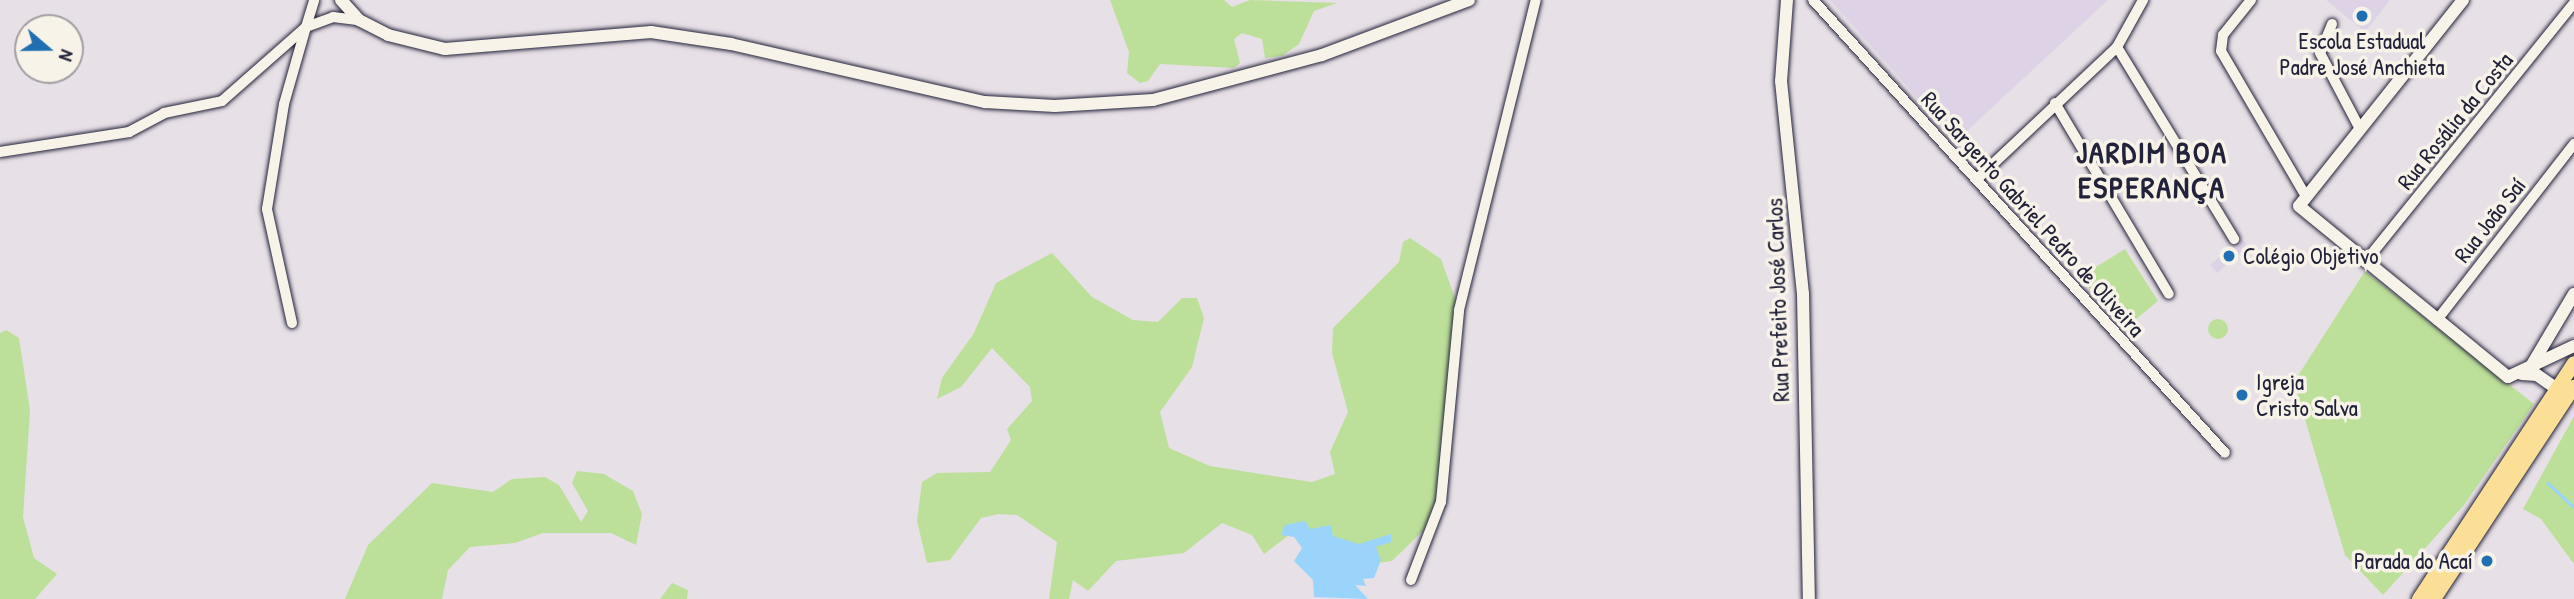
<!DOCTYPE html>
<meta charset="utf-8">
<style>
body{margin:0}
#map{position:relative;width:2574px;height:599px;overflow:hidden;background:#e8e0e7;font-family:"Patrick Hand",sans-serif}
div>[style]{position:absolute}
.built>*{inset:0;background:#ded3e6;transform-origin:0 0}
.green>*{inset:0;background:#bcdf99}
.round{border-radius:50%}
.water>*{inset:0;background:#9bd4fb}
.stream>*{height:2.5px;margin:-1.25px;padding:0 1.25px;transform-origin:1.25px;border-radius:1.25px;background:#9bd4fb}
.roads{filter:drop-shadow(0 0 2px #22223b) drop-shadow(0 0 2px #22223b)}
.street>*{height:10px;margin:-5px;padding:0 5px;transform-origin:5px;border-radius:5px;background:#f7f3e8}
.secondary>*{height:12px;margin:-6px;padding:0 6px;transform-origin:6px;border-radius:6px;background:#f7f3e8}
.primary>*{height:14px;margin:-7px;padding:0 7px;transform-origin:7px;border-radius:7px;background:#fbdf96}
.dots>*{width:19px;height:19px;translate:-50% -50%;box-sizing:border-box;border:4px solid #f7f3e8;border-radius:50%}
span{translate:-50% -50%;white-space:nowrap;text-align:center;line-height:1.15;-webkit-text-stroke:7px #f7f3e8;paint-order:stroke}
.poi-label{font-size:23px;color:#22223b}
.left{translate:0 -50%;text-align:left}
.right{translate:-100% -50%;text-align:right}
.street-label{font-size:23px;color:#22223b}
.district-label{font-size:30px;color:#22223b;font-weight:700;letter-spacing:2px}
.north{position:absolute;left:14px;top:14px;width:70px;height:70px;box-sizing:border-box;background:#f7f3e8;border:2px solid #a29fa3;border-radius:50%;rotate:110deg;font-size:19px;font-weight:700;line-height:28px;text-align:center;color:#22223b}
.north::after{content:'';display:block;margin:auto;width:24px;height:32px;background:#1f6fb2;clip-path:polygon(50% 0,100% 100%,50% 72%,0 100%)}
</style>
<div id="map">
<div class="built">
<div style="clip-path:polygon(1830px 0,2108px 0,1956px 141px)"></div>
<div style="clip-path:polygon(2326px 0,2390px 0,2365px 32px)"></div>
<div style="left:2241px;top:238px;width:11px;height:41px;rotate:49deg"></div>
</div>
<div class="green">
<div style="clip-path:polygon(1110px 0,1224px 0,1232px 7px,1250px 0,1337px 3px,1314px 11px,1299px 44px,1282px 56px,1265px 58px,1262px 39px,1242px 33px,1234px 39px,1240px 63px,1234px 68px,1160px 64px,1148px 81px,1140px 83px,1127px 73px,1129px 52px)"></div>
<div style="clip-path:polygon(1410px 238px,1441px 259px,1456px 301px,1434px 520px,1392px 561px,1377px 563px,1293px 532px,1264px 554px,1252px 535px,1222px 523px,1184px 553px,1116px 561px,1088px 591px,1073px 580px,1069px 599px,1049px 599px,1057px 542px,1017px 515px,999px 514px,981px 518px,950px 560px,927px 563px,917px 521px,922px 482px,937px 473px,990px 472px,1011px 440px,1007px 429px,1032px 401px,1030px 387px,992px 348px,961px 387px,937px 399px,942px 378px,974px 333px,996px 283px,1052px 253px,1092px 297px,1133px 320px,1158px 322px,1182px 298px,1197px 298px,1204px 318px,1192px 367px,1160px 412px,1169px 448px,1210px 466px,1312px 482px,1335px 474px,1330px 452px,1348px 412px,1332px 353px,1333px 328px,1399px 262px,1403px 242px)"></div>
<div style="clip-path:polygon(2125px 249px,2158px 301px,2124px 329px,2080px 277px)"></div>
<div style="clip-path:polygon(2365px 271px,2534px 404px,2464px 505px,2383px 595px,2345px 555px,2294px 382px)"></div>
<div class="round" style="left:2208px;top:319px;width:20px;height:20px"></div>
<div style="clip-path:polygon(6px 330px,19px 338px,30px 410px,23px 517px,34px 558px,57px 574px,35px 599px,0 599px,0 333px)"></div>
<div style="clip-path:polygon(2574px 416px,2574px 564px,2541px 519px,2523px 509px)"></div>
<div style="clip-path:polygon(577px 471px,604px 474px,633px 491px,642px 514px,636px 545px,611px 533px,543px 533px,515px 543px,470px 547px,448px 570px,442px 599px,345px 599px,368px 545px,432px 483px,493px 492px,512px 479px,545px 477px,559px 485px,581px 522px,588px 511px,572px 483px)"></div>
<div style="clip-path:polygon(672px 583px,688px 590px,687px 599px,660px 599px)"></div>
</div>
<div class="water">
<div style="clip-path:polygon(1305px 521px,1310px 529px,1331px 525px,1333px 536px,1359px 544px,1391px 534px,1391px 542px,1376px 547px,1381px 560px,1374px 578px,1363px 579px,1366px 586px,1355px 585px,1368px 599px,1314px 597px,1313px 580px,1294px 561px,1302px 548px,1294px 537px,1281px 535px,1285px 525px)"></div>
</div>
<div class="stream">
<div style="left:2548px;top:483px;width:35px;rotate:43deg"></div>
</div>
<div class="roads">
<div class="street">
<div style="left:1813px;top:0;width:612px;rotate:47.71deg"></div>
<div style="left:2251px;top:0;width:45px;rotate:128.7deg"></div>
<div style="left:2223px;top:35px;width:16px;rotate:97deg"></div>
<div style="left:2221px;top:51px;width:164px;rotate:59.7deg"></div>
<div style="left:2332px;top:24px;width:31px;rotate:112deg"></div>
<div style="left:2320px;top:53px;width:84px;rotate:62.2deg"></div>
<div style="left:2117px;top:47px;width:225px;rotate:58.6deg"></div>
<div style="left:2055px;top:103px;width:222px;rotate:59.2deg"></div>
<div style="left:0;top:152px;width:131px;rotate:-8.8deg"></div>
<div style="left:129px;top:132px;width:40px;rotate:-28deg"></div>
<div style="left:164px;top:113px;width:59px;rotate:-11.7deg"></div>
<div style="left:222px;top:101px;width:112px;rotate:-41.4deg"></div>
<div style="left:306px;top:27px;width:28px;rotate:-73deg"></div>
<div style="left:1977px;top:179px;width:192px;rotate:-43.3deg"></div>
<div style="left:2117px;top:47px;width:54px;rotate:-61deg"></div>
<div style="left:2365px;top:262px;width:333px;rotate:-51.1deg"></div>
<div style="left:2437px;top:320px;width:223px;rotate:-52.1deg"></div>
<div style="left:292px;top:323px;width:117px;rotate:-102.4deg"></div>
<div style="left:267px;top:209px;width:106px;rotate:-80.8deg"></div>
<div style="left:284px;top:104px;width:80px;rotate:-74.1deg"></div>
<div style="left:306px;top:27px;width:29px;rotate:-20deg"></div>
<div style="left:333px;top:17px;width:26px;rotate:7deg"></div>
<div style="left:1411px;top:580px;width:84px;rotate:-69deg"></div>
<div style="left:1441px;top:502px;width:193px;rotate:-84.6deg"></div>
<div style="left:1459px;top:310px;width:319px;rotate:-76.1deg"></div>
</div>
<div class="secondary">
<div style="left:341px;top:0;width:27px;rotate:48deg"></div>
<div style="left:359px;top:20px;width:33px;rotate:27deg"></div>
<div style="left:388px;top:35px;width:59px;rotate:13.8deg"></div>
<div style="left:445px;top:49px;width:207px;rotate:-4.7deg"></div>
<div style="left:651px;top:32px;width:81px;rotate:8.5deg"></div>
<div style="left:731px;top:44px;width:261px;rotate:12.9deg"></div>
<div style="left:985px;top:102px;width:70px;rotate:3.3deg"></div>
<div style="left:1055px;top:106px;width:98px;rotate:-3.5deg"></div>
<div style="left:1153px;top:100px;width:175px;rotate:-14.9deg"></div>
<div style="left:1322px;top:55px;width:157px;rotate:-20.5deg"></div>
<div style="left:1787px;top:0;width:81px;rotate:94.2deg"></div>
<div style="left:1781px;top:81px;width:214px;rotate:84.1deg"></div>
<div style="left:1803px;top:294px;width:305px;rotate:88.9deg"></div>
<div style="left:2463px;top:0;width:263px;rotate:128.5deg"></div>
<div style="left:2299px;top:206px;width:270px;rotate:39.3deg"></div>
<div style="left:2527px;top:373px;width:92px;rotate:-59.3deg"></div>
<div style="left:2522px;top:374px;width:15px;rotate:4deg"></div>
<div style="left:2537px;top:375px;width:24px;rotate:35deg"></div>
<div style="left:2508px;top:377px;width:73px;rotate:-25.2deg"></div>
</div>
<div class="primary">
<div style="left:2419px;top:599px;width:282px;rotate:-56.7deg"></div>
<div style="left:2434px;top:599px;width:254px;rotate:-56.6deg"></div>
</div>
</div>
<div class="dots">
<div style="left:2362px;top:16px;background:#1f6fb2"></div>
<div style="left:2229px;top:256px;background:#1f6fb2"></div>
<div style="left:2242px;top:395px;background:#1f6fb2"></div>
<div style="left:2487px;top:561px;background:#1f6fb2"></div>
</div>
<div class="poi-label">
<span style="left:2362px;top:54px">Escola Estadual<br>Padre José Anchieta</span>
<span class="left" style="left:2243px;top:256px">Colégio Objetivo</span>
<span class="left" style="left:2256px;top:395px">Igreja<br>Cristo Salva</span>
<span class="right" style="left:2473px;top:561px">Parada do Acaí</span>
</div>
<div class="street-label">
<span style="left:2455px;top:121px;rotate:-51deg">Rua Rosália da Costa</span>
<span style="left:2033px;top:214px;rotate:48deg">Rua Sargento Gabriel Pedro de Oliveira</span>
<span style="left:2490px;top:220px;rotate:-52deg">Rua João Saí</span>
<span style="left:1778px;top:300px;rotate:-92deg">Rua Prefeito José Carlos</span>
</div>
<div class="district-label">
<span style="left:2152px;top:169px">JARDIM BOA<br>ESPERANÇA</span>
</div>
<div class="north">N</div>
</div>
